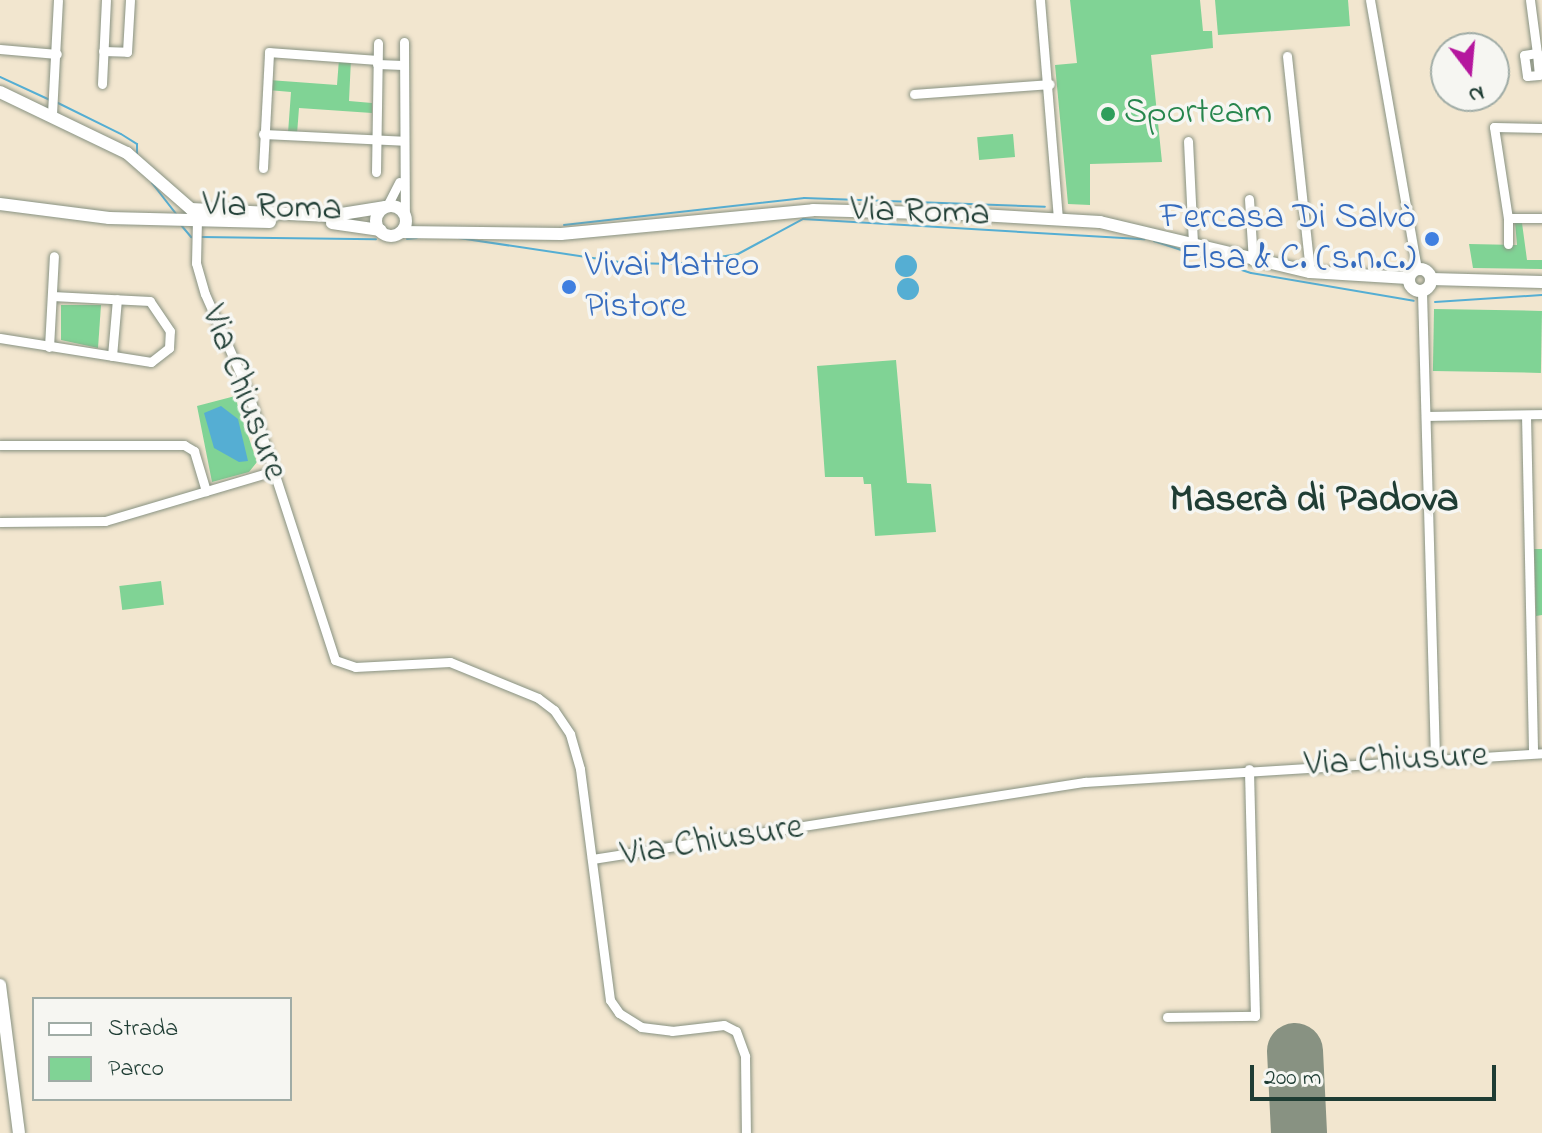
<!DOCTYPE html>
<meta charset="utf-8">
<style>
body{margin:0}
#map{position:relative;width:1542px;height:1133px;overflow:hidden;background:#f2e6cf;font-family:"Indie Flower",sans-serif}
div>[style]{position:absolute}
.green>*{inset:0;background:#80d395;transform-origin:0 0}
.water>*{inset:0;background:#55aed3}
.round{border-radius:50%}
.stream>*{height:2px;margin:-1px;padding:0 1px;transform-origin:1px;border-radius:1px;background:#55aed3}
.runway>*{height:56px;margin:-28px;padding:0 28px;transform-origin:28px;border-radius:28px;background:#889282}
.roads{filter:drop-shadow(0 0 2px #889282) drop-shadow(0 0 2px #889282)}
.street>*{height:9px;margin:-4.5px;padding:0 4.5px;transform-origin:4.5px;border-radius:4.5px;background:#fff}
.secondary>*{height:12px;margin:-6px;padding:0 6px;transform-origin:6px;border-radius:6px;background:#fff}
.secondary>.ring{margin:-6px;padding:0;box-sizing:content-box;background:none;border:12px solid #fff;border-radius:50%}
.dots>*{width:22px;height:22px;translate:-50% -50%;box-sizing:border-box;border:4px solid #f6f6f2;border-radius:50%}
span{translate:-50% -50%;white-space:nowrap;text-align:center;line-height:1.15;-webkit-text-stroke:7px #f6f6f2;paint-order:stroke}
.leisure-label{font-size:36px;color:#27864d}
.left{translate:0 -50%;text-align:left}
.street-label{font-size:36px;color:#1f3d34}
.shop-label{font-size:36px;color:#366cbe}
.right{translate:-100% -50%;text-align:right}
.quarter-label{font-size:40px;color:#1f3d34;font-weight:700}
.legend{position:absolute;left:32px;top:997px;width:260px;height:104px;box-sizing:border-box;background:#f6f6f2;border:2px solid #a0aca6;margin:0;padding:10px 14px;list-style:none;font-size:24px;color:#1f3d34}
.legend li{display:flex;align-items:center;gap:16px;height:40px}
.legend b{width:40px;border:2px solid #a0aca6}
.north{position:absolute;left:1430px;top:32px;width:80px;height:80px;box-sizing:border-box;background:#f6f6f2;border:2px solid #a0aca6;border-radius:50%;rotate:164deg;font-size:22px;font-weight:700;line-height:32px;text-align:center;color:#1f3d34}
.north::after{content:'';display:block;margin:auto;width:28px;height:36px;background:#b5179e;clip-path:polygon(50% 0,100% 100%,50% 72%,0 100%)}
.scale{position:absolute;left:1250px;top:1065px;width:246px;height:36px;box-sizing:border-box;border:4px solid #1f3d34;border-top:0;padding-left:10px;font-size:24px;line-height:28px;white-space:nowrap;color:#1f3d34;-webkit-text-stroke:6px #f6f6f2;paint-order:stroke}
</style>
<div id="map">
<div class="green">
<div style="clip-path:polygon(1070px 0,1200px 0,1203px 31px,1212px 31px,1213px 48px,1151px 55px,1162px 162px,1090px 164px,1090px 205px,1068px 204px,1055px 65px,1077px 63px)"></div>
<div style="clip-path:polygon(1215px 0,1348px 0,1350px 26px,1218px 35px)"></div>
<div style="clip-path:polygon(339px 59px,351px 59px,349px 101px,372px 103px,372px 113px,299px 108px,297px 134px,288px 133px,291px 92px,268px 90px,269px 80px,337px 85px)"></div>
<div style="left:1013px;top:134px;width:23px;height:36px;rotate:85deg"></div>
<div style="clip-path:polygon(1515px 222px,1522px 223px,1527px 260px,1542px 260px,1542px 269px,1473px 268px,1469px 244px,1517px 245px)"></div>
<div style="clip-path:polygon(61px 305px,101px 305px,98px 348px,61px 340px)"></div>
<div style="left:1434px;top:309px;width:108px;height:62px;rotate:1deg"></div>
<div style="clip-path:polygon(896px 360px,907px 483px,931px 484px,936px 532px,875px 536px,871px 484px,864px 484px,863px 477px,825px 477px,817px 366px)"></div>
<div style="clip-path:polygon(239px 395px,237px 403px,257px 462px,249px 472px,212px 482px,197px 406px)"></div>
<div style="clip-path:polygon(1534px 549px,1542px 549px,1542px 615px,1536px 616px)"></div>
<div style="left:161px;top:581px;width:24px;height:42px;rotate:83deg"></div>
</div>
<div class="water">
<div class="round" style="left:895px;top:255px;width:22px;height:22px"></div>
<div class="round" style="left:897px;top:278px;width:22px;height:22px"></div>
<div style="clip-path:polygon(221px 406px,238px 419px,248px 461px,239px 462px,214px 448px,204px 413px)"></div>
</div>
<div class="stream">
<div style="left:0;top:77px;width:55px;rotate:24.7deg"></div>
<div style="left:56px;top:102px;width:72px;rotate:26.2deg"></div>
<div style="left:121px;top:134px;width:19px;rotate:32deg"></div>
<div style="left:137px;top:144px;width:10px;rotate:90deg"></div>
<div style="left:152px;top:183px;width:41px;rotate:52deg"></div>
<div style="left:181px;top:225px;width:16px;rotate:50deg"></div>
<div style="left:564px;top:225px;width:242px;rotate:-6.4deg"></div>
<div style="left:804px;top:198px;width:241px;rotate:2.1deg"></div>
<div style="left:201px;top:237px;width:175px;rotate:0.7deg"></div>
<div style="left:459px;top:238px;width:169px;rotate:8.5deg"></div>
<div style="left:626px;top:263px;width:50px;rotate:1.1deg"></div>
<div style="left:676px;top:264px;width:63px;rotate:-9.2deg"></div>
<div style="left:738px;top:254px;width:74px;rotate:-28.3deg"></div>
<div style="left:803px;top:219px;width:342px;rotate:3.4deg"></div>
<div style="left:407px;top:239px;width:10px;rotate:-6deg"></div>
<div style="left:1154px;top:241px;width:102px;rotate:18.3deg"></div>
<div style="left:1251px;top:273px;width:165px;rotate:9.7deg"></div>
<div style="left:1435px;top:302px;width:107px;rotate:-3.7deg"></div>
</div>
<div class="runway">
<div style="left:1295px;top:1051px;width:82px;rotate:87.2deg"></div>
</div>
<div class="roads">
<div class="street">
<div style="left:1040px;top:0;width:219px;rotate:85.3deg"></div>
<div style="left:1370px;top:0;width:273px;rotate:80.1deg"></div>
<div style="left:1530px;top:0;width:53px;rotate:82.5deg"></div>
<div style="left:1537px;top:53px;width:22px;rotate:85deg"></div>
<div style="left:1539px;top:75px;width:12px;rotate:175deg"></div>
<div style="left:1527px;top:76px;width:21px;rotate:-98deg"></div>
<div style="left:1524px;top:55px;width:13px;rotate:-9deg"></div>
<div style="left:404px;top:42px;width:171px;rotate:89.7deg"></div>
<div style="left:0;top:49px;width:57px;rotate:5deg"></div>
<div style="left:103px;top:51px;width:24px;rotate:2deg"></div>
<div style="left:127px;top:52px;width:52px;rotate:-86.7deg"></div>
<div style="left:1287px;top:56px;width:217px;rotate:83.9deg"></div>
<div style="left:377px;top:64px;width:26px;rotate:2deg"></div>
<div style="left:102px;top:84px;width:84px;rotate:-87.3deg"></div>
<div style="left:914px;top:94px;width:136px;rotate:-4.2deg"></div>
<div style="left:52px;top:114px;width:114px;rotate:-87deg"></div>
<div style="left:1542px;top:128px;width:48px;rotate:-178.8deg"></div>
<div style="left:1494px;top:127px;width:92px;rotate:81.3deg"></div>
<div style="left:1508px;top:218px;width:34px"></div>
<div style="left:263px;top:134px;width:141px;rotate:2.8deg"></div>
<div style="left:1188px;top:141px;width:102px;rotate:87.2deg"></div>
<div style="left:263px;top:168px;width:116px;rotate:-87deg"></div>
<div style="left:269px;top:52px;width:108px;rotate:4.2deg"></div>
<div style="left:376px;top:172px;width:129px;rotate:-89.1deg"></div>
<div style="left:1249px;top:199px;width:62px;rotate:86.3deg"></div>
<div style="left:387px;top:206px;width:27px;rotate:-63deg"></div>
<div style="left:197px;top:219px;width:44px;rotate:91.3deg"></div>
<div style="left:196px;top:263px;width:32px;rotate:74deg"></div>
<div style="left:205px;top:294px;width:104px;rotate:66.1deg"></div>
<div style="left:247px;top:389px;width:285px;rotate:72deg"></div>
<div style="left:335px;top:660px;width:21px;rotate:19deg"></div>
<div style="left:355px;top:667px;width:95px;rotate:-3deg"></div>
<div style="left:450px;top:662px;width:95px;rotate:22.2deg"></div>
<div style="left:538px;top:698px;width:20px;rotate:37deg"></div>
<div style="left:554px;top:710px;width:29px;rotate:56deg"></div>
<div style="left:570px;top:734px;width:36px;rotate:74deg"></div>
<div style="left:580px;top:769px;width:233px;rotate:82.6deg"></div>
<div style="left:610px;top:1000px;width:16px;rotate:55deg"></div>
<div style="left:619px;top:1013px;width:26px;rotate:32deg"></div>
<div style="left:641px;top:1027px;width:31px;rotate:7deg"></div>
<div style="left:672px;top:1031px;width:52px;rotate:-6.6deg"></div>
<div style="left:724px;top:1025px;width:13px;rotate:27deg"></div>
<div style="left:736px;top:1031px;width:27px;rotate:70deg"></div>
<div style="left:745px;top:1056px;width:77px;rotate:89.3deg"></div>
<div style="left:1508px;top:244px;width:26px;rotate:-90deg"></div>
<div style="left:1422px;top:292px;width:466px;rotate:88.4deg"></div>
<div style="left:0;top:338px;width:153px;rotate:9deg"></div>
<div style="left:151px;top:362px;width:23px;rotate:-38deg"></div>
<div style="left:169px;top:348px;width:17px;rotate:-87deg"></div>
<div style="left:170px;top:331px;width:36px;rotate:-124deg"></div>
<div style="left:150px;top:301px;width:98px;rotate:-177.1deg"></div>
<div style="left:49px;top:347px;width:91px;rotate:-86.9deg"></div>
<div style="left:112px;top:356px;width:57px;rotate:-85deg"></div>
<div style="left:1526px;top:415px;width:338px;rotate:88.8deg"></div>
<div style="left:1429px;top:416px;width:113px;rotate:-1deg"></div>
<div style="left:0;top:445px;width:184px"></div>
<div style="left:184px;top:445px;width:12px;rotate:31deg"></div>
<div style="left:194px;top:451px;width:42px;rotate:73.3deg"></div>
<div style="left:0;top:522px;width:105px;rotate:-0.5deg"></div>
<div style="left:105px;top:521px;width:176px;rotate:-16.5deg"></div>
<div style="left:592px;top:859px;width:499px;rotate:-8.9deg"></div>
<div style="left:1085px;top:782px;width:458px;rotate:-3.6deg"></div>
<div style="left:1167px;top:1017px;width:88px;rotate:-0.7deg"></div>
<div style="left:1255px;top:1016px;width:247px;rotate:-91.4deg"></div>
</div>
<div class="secondary">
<div style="left:0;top:92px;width:141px;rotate:25.7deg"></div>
<div style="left:127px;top:153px;width:85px;rotate:41.2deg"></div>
<div style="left:191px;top:209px;width:138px;rotate:2.9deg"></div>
<div style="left:329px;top:216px;width:57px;rotate:-9.1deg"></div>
<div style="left:0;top:204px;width:110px;rotate:7.3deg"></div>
<div style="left:109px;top:218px;width:161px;rotate:1.4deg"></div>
<div class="ring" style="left:376px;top:206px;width:18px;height:18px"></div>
<div style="left:332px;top:223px;width:49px;rotate:8.3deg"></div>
<div style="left:401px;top:232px;width:160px;rotate:0.7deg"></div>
<div style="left:561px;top:234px;width:253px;rotate:-5.4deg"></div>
<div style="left:813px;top:210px;width:150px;rotate:1.5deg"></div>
<div style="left:963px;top:214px;width:137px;rotate:3.3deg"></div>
<div style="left:1100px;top:222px;width:216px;rotate:13.4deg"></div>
<div style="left:1310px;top:272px;width:98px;rotate:3.5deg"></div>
<div class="ring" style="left:1409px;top:269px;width:10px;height:10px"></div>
<div style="left:1431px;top:279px;width:111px;rotate:1.5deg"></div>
<div style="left:0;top:985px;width:149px;rotate:82.7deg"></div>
</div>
</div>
<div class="dots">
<div style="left:1108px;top:114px;background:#2e9e5b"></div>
<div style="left:1432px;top:239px;background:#3f7fe0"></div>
<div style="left:569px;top:287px;background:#3f7fe0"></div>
</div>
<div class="leisure-label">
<span class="left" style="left:1124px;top:114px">Sporteam</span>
</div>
<div class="street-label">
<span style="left:272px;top:208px;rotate:2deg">Via Roma</span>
<span style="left:920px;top:213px;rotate:2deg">Via Roma</span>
<span style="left:243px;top:393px;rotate:69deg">Via Chiusure</span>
<span style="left:1396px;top:761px;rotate:-3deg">Via Chiusure</span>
<span style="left:712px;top:842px;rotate:-9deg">Via Chiusure</span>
</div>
<div class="shop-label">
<span class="right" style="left:1416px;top:239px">Fercasa Di Salvò<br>Elsa &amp; C. (s.n.c.)</span>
<span class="left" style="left:585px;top:287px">Vivai Matteo<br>Pistore</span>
</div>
<div class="quarter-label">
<span style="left:1314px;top:501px">Maserà di Padova</span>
</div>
<ul class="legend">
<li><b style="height:10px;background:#fff"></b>Strada</li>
<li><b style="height:22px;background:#80d395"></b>Parco</li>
</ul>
<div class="north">N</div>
<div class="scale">200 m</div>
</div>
